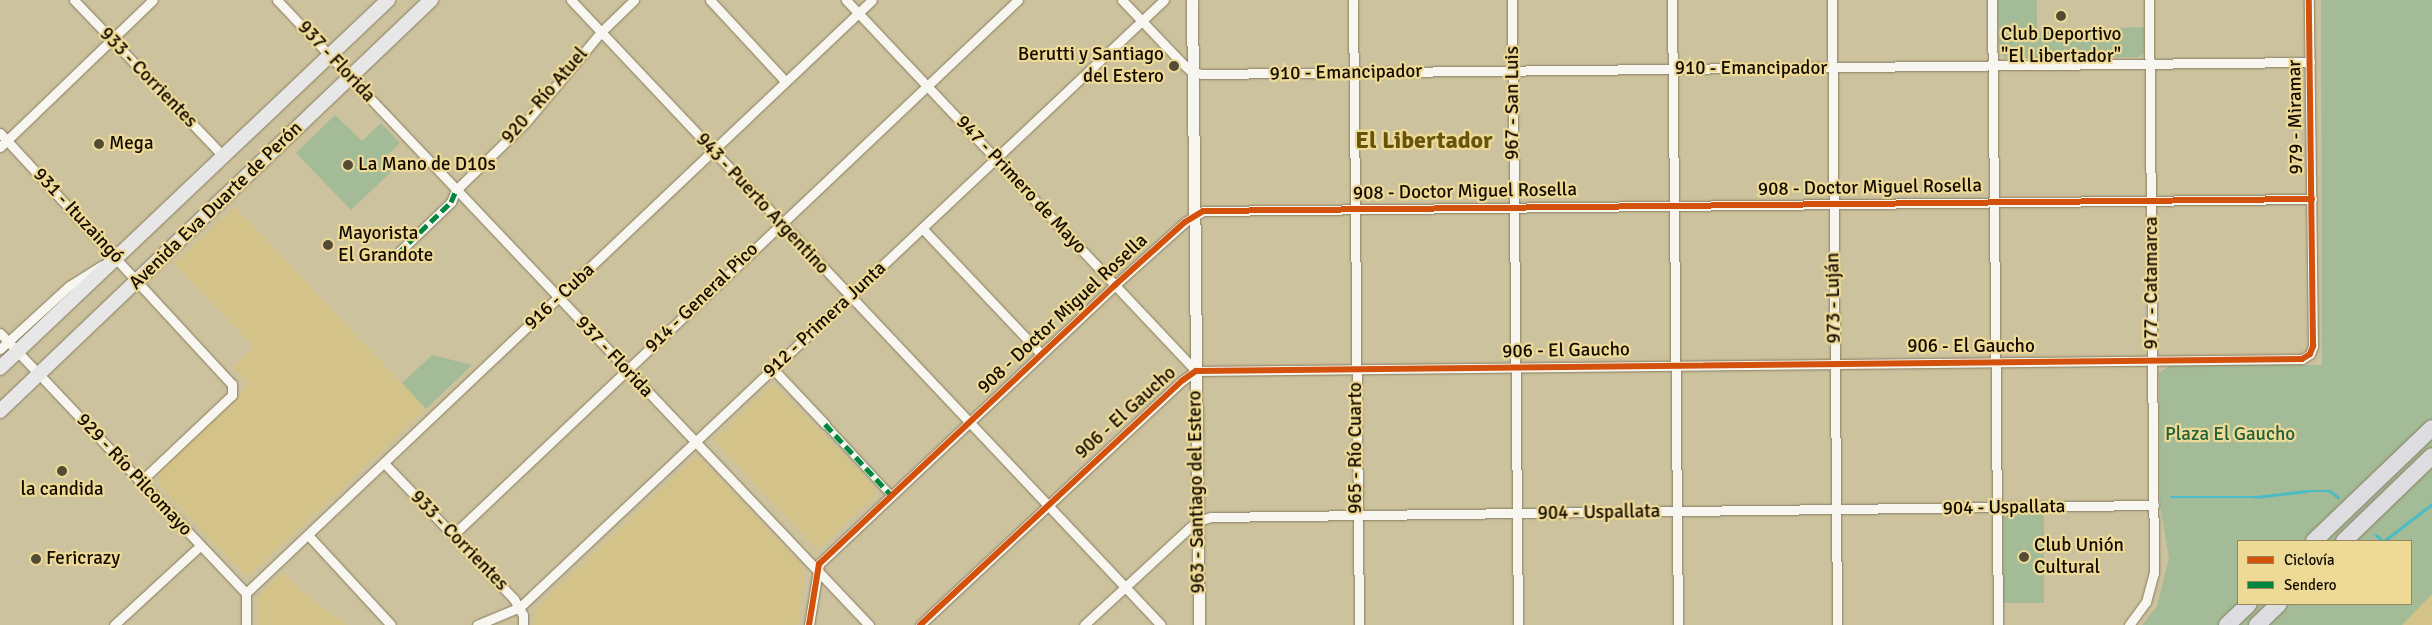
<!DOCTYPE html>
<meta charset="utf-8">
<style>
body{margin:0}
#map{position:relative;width:2432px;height:625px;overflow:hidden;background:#cdc29e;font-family:Signika,sans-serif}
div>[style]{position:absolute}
.built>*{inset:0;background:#d4c389}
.green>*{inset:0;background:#a3bb96;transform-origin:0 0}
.stream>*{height:2.5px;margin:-1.25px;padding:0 1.25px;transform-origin:1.25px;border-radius:1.25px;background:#4cbcc4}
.roads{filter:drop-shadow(0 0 1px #857c5e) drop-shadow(0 0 1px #857c5e)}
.pedestrian>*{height:7px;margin:-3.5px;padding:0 3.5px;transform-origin:3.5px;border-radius:3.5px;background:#f8f6f0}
.minor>*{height:9px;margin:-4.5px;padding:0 4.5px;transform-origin:4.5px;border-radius:4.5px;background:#f8f6f0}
.tertiary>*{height:11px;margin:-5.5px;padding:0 5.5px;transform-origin:5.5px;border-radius:5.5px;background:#f8f6f0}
.primary>*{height:14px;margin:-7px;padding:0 7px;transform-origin:7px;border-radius:7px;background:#e7e7e7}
.motorway>*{height:16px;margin:-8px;padding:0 8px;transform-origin:8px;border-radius:8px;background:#dddde1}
.quiet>*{height:5px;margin-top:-2.5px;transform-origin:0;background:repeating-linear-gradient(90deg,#00873e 0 10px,transparent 0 15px)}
.cycleway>*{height:6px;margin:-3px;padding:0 3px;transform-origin:3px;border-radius:3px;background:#d3510b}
.dots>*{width:14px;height:14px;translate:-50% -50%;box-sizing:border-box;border:2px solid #eeda97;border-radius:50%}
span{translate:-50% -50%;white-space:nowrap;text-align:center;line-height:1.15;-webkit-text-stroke:4.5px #eeda97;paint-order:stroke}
.poi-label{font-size:19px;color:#130b00}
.right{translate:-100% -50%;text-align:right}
.left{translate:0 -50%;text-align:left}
.street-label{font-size:19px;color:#130b00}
.park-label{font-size:19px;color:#206038}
.district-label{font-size:24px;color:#67540b;font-weight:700}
.legend{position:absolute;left:2237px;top:540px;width:175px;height:65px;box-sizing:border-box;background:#eeda97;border:1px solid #96875b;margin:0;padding:6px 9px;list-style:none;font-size:15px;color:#130b00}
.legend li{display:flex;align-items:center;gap:10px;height:25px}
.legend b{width:25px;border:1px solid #96875b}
</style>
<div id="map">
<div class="built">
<div style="clip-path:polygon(235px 207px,426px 409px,250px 575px,244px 575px,159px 485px,159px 470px,249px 384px,233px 367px,254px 347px,174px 263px)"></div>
<div style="clip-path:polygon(771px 385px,776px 386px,876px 489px,876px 495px,820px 548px,815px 547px,716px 443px,716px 438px)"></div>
<div style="clip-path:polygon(695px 457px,700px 458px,802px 565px,804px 576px,798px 625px,533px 625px,537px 607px)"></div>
<div style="clip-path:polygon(283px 572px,300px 590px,346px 625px,257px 625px,257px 598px)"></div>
<div style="clip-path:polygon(2432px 594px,2432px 625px,2402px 625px)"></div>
</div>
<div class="green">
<div style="clip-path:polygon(1998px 0,2037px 0,2037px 31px,2144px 27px,2144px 53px,2138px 57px,2006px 59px,1999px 51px)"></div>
<div style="clip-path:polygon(evenodd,2321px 0,2432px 0,2432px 594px,2402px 625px,2142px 625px,2157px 606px,2169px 558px,2160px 506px,2159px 373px,2171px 365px,2322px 365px,2321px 0,2238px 541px,2411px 541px,2411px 604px,2238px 604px,2238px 541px)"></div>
<div style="clip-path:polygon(335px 115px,362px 141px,381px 123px,400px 143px,382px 160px,392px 171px,351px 210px,296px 153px)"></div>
<div style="clip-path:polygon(432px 355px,472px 365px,426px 409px,402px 383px)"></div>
<div style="left:2003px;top:512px;width:41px;height:91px"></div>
</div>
<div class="stream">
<div style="left:2171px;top:497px;width:84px"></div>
<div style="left:2255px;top:497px;width:52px;rotate:-6.6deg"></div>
<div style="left:2307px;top:491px;width:23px"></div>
<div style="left:2330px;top:491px;width:10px;rotate:37deg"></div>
<div style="left:2376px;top:535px;width:9px;rotate:41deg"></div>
<div style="left:2384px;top:541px;width:61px;rotate:-37.6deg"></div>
</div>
<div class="roads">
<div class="pedestrian">
<div style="left:825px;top:424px;width:97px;rotate:47.1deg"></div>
</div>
<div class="minor">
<div style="left:74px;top:0;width:216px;rotate:46.3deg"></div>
<div style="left:277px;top:0;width:861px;rotate:46.55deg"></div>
<div style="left:571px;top:0;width:859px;rotate:46.65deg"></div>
<div style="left:710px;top:0;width:110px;rotate:47.2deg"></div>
<div style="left:846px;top:0;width:510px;rotate:46.67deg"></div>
<div style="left:1122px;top:0;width:84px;rotate:46.4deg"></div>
<div style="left:1180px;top:61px;width:16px;rotate:43deg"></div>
<div style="left:1192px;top:72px;width:10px;rotate:11deg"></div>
<div style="left:1202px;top:74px;width:1108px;rotate:-0.62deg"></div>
<div style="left:1353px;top:0;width:625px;rotate:89.45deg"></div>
<div style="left:1512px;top:0;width:625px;rotate:89.45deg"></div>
<div style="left:1672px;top:0;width:625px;rotate:89.45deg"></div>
<div style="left:1832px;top:0;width:625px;rotate:89.54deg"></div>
<div style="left:1992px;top:0;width:625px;rotate:89.45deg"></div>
<div style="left:0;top:133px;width:342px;rotate:47.3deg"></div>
<div style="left:232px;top:384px;width:11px;rotate:90deg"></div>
<div style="left:232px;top:395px;width:127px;rotate:136.6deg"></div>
<div style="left:0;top:147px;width:212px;rotate:-43.9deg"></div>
<div style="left:922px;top:228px;width:173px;rotate:46.6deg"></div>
<div style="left:398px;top:253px;width:74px;rotate:-43.9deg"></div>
<div style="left:451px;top:202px;width:13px;rotate:-67deg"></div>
<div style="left:456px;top:190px;width:96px;rotate:-44.2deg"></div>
<div style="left:525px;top:123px;width:119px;rotate:-50.1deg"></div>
<div style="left:601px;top:32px;width:46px;rotate:-44.1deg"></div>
<div style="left:0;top:333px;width:358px;rotate:46.6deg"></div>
<div style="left:246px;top:593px;width:32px;rotate:90deg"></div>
<div style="left:0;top:349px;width:93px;rotate:-42.4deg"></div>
<div style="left:69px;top:286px;width:39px;rotate:-32deg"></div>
<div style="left:773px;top:369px;width:76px;rotate:46.6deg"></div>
<div style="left:384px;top:463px;width:188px;rotate:46.3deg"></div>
<div style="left:514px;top:599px;width:18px;rotate:61deg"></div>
<div style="left:523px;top:615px;width:10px;rotate:90deg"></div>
<div style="left:308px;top:535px;width:122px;rotate:47.3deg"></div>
<div style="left:453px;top:535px;width:778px;rotate:-43.44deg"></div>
<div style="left:246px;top:593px;width:862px;rotate:-43.45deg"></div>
<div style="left:114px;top:625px;width:117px;rotate:-42.6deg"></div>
<div style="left:477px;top:625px;width:47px;rotate:-22.7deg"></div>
<div style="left:520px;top:607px;width:885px;rotate:-43.31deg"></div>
<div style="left:809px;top:625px;width:62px;rotate:-80.7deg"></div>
<div style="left:819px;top:564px;width:407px;rotate:-43.3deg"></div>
<div style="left:1115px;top:285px;width:94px;rotate:-42deg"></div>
<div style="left:1185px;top:222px;width:21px;rotate:-31deg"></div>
<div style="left:1203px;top:211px;width:1109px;rotate:-0.62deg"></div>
<div style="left:920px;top:625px;width:359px;rotate:-43deg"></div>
<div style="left:1183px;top:380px;width:16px;rotate:-35deg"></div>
<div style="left:1196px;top:371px;width:1106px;rotate:-0.62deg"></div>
<div style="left:2302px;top:359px;width:9px;rotate:-32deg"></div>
<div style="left:2310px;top:354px;width:9px;rotate:-69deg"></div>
<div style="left:2313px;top:346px;width:346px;rotate:-90.7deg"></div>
<div style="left:1084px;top:625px;width:143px;rotate:-42.7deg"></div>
<div style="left:1189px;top:528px;width:11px;rotate:-38deg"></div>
<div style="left:1198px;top:521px;width:14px;rotate:-17deg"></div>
<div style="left:1211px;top:517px;width:943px;rotate:-0.73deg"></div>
<div style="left:2129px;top:625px;width:29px;rotate:-54deg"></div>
<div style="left:2146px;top:602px;width:30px;rotate:-75deg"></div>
<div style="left:2154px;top:573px;width:573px;rotate:-90.5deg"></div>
</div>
<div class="tertiary">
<div style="left:1192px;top:0;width:625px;rotate:89.36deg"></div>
</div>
<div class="primary">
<div style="left:0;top:368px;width:535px;rotate:-43.48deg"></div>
<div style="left:0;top:411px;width:596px;rotate:-43.64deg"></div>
</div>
<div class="motorway">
<div style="left:2314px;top:541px;width:163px;rotate:-43.8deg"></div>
<div style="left:2344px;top:541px;width:122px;rotate:-44deg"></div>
<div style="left:2227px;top:625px;width:30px;rotate:-44deg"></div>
<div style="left:2257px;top:625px;width:30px;rotate:-44deg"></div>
</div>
</div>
<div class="quiet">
<div style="left:398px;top:253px;width:74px;rotate:-43.9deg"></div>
<div style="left:451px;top:202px;width:13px;rotate:-67deg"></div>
<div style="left:825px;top:424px;width:97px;rotate:47.1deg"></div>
</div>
<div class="cycleway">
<div style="left:809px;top:625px;width:62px;rotate:-80.7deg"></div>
<div style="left:819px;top:564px;width:407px;rotate:-43.3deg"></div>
<div style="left:1115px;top:285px;width:94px;rotate:-42deg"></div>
<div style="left:1185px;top:222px;width:21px;rotate:-31deg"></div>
<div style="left:1203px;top:211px;width:1109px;rotate:-0.62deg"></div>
<div style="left:920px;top:625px;width:359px;rotate:-43deg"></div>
<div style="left:1183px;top:380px;width:16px;rotate:-35deg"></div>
<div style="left:1196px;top:371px;width:1106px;rotate:-0.62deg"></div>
<div style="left:2302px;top:359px;width:9px;rotate:-32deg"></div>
<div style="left:2310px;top:354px;width:9px;rotate:-69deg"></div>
<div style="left:2313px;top:346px;width:346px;rotate:-90.7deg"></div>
</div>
<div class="dots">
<div style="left:2061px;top:16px;background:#544b37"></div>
<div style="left:1174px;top:66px;background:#544b37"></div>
<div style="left:99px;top:144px;background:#544b37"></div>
<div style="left:348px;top:165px;background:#544b37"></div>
<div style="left:328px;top:245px;background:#544b37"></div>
<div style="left:62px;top:471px;background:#544b37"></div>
<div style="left:2024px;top:557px;background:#544b37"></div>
<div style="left:36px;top:559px;background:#544b37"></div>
</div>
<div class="poi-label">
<span style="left:2061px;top:46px">Club Deportivo<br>"El Libertador"</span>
<span class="right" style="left:1164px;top:66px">Berutti y Santiago<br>del Estero</span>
<span class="left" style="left:109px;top:144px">Mega</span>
<span class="left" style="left:358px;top:165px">La Mano de D10s</span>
<span class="left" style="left:338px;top:245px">Mayorista<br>El Grandote</span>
<span style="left:62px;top:490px">la candida</span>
<span class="left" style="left:2034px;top:557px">Club Unión<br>Cultural</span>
<span class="left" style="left:46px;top:559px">Fericrazy</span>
</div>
<div class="street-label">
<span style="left:336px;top:62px;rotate:47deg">937 - Florida</span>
<span style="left:1751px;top:69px">910 - Emancipador</span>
<span style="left:1346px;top:73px;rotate:-1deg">910 - Emancipador</span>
<span style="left:148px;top:78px;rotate:46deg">933 - Corrientes</span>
<span style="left:545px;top:96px;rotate:-49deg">920 - Río Atuel</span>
<span style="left:1513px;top:103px;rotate:-90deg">967 - San Luis</span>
<span style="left:2296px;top:117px;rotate:-91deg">979 - Miramar</span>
<span style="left:1021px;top:185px;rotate:47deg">947 - Primero de Mayo</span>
<span style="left:1870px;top:188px;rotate:-1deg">908 - Doctor Miguel Rosella</span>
<span style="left:1465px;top:192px;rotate:-1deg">908 - Doctor Miguel Rosella</span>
<span style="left:762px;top:204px;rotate:47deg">943 - Puerto Argentino</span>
<span style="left:216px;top:206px;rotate:-44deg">Avenida Eva Duarte de Perón</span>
<span style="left:78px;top:216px;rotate:47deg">931 - Ituzaingó</span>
<span style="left:2152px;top:283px;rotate:-90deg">977 - Catamarca</span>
<span style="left:560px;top:297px;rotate:-43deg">916 - Cuba</span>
<span style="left:702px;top:298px;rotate:-44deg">914 - General Pico</span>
<span style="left:1834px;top:298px;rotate:-91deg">973 - Luján</span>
<span style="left:1063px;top:314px;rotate:-43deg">908 - Doctor Miguel Rosella</span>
<span style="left:825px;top:320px;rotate:-43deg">912 - Primera Junta</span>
<span style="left:1971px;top:347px">906 - El Gaucho</span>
<span style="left:1566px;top:351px;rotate:-1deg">906 - El Gaucho</span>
<span style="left:614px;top:357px;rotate:47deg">937 - Florida</span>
<span style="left:1126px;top:413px;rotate:-42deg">906 - El Gaucho</span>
<span style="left:1356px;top:448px;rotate:-90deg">965 - Río Cuarto</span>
<span style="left:134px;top:475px;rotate:47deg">929 - Río Pilcomayo</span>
<span style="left:1197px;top:492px;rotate:-91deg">963 - Santiago del Estero</span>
<span style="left:2004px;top:508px;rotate:-1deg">904 - Uspallata</span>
<span style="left:1599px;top:513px;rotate:-1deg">904 - Uspallata</span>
<span style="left:459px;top:541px;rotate:46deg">933 - Corrientes</span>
</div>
<div class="park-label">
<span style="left:2230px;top:435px">Plaza El Gaucho</span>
</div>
<div class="district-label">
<span style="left:1424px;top:141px">El Libertador</span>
</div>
<ul class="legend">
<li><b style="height:6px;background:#d3510b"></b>Ciclovía</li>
<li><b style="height:6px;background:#00873e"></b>Sendero</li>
</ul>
</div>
